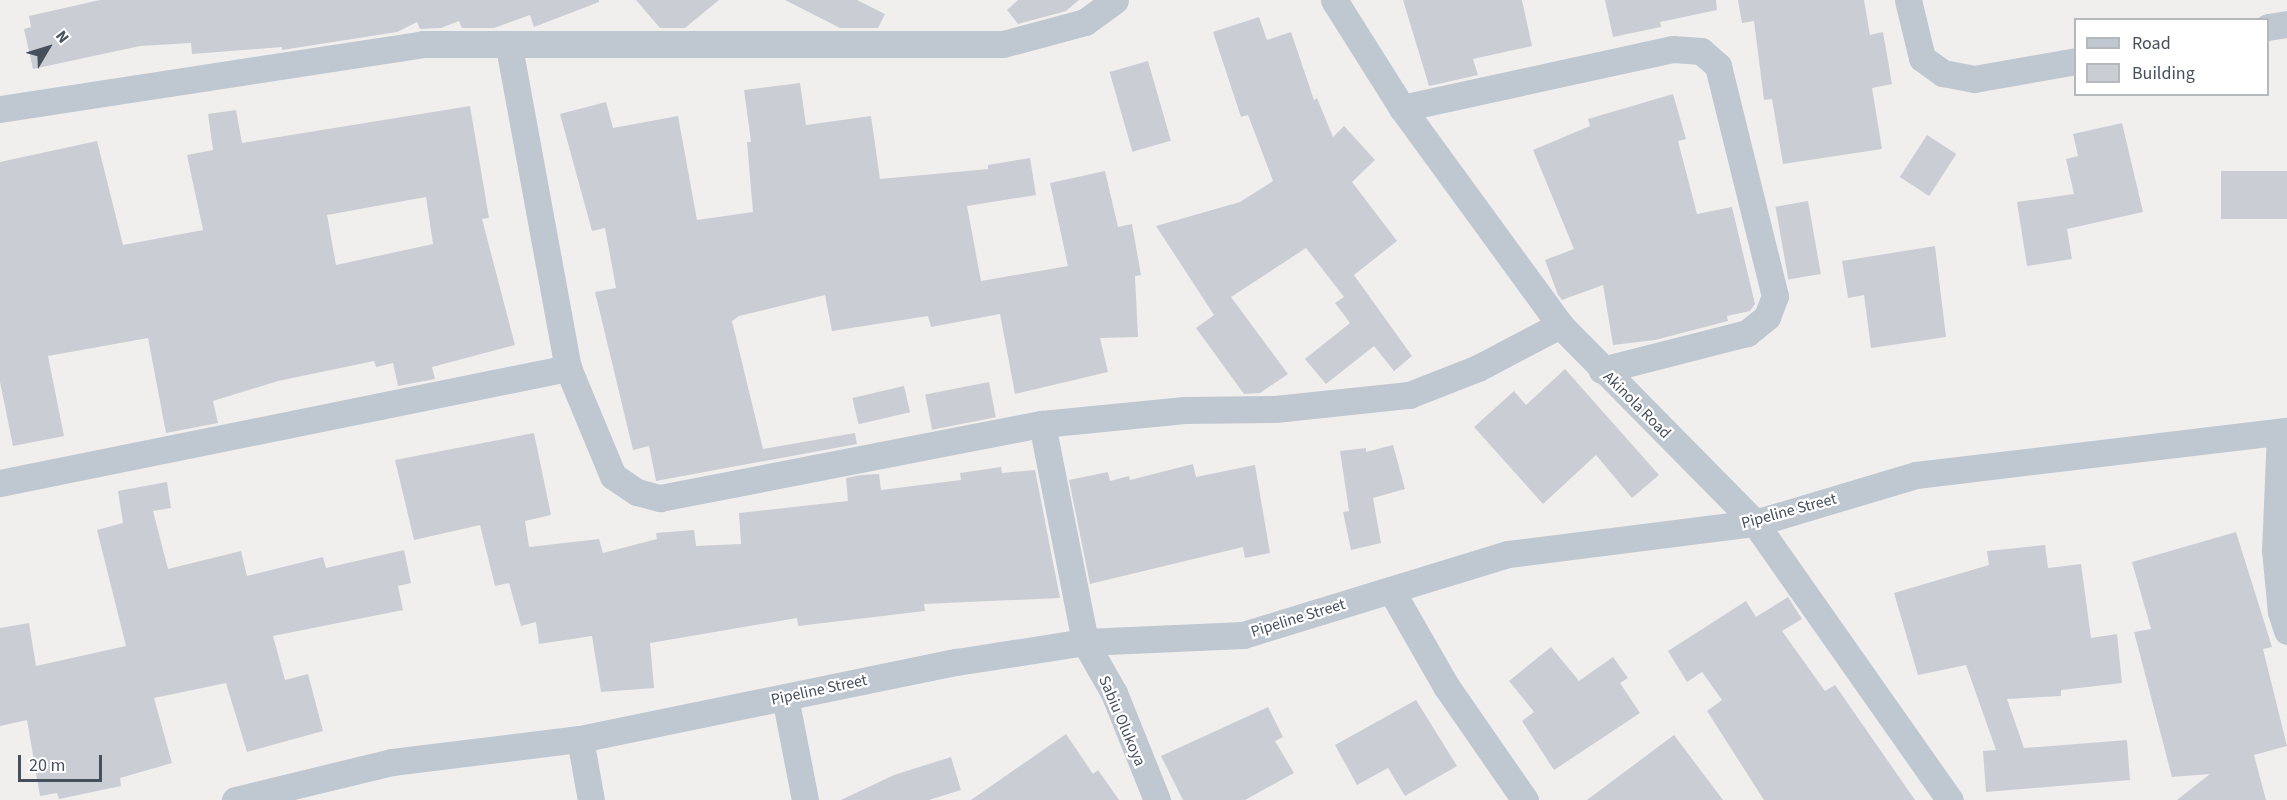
<!DOCTYPE html>
<style>
body{margin:0}
#map{position:relative;width:2287px;height:800px;overflow:hidden;background:#f1efee;font-family:"Source Sans 3",sans-serif}
div>[style]{position:absolute}
.building>*{inset:0;background:#cacdd4;transform-origin:0 0}
.minor>*{height:27px;margin:-13.5px;padding:0 13.5px;transform-origin:13.5px;border-radius:13.5px;background:#bfc7d1}
span{translate:-50% -50%;white-space:nowrap;text-align:center;line-height:1.15;-webkit-text-stroke:4.5px #fff;paint-order:stroke}
.street-label{font-size:16px;color:#464f5c}
.legend{position:absolute;left:2074px;top:18px;width:195px;height:78px;box-sizing:border-box;background:#fff;border:2px solid #b5b9be;margin:0;padding:8px 10px;list-style:none;font-size:18px;color:#464f5c}
.legend li{display:flex;align-items:center;gap:12px;height:30px}
.legend b{width:30px;border:2px solid #b5b9be}
.north{position:absolute;left:18px;top:18px;width:60px;height:60px;-webkit-text-stroke:4px #fff;paint-order:stroke;rotate:52deg;font-size:16px;font-weight:700;line-height:24px;text-align:center;color:#464f5c}
.north::after{content:'';display:block;margin:auto;width:21px;height:27px;background:#464f5c;clip-path:polygon(50% 0,100% 100%,50% 72%,0 100%)}
.scale{position:absolute;left:18px;top:755px;width:84px;height:27px;box-sizing:border-box;border:3px solid #464f5c;border-top:0;padding-left:8px;font-size:18px;line-height:21px;white-space:nowrap;color:#464f5c;-webkit-text-stroke:4px #fff;paint-order:stroke}
</style>
<div id="map">
<div class="building">
<div style="clip-path:polygon(100px 0,599px 0,599px 2px,534px 27px,530px 15px,494px 28px,462px 28px,459px 21px,441px 28px,420px 29px,417px 22px,397px 32px,282px 50px,282px 47px,192px 54px,191px 43px,140px 46px,33px 69px,24px 29px,31px 27px,29px 16px)"></div>
<div style="clip-path:polygon(636px 0,719px 0,685px 28px,660px 28px)"></div>
<div style="clip-path:polygon(785px 0,857px 0,885px 14px,878px 28px,840px 28px)"></div>
<div style="clip-path:polygon(1018px 0,1079px 0,1066px 11px,1018px 24px,1007px 10px)"></div>
<div style="clip-path:polygon(1403px 0,1522px 0,1532px 46px,1473px 59px,1478px 75px,1429px 86px)"></div>
<div style="clip-path:polygon(1605px 0,1716px 0,1717px 10px,1660px 22px,1661px 27px,1613px 37px)"></div>
<div style="clip-path:polygon(1738px 0,1864px 0,1870px 35px,1883px 32px,1892px 84px,1872px 88px,1882px 149px,1783px 164px,1772px 99px,1764px 100px,1754px 21px,1742px 23px)"></div>
<div style="clip-path:polygon(1259px 17px,1267px 40px,1291px 32px,1314px 100px,1317px 98px,1333px 137px,1344px 126px,1375px 160px,1352px 182px,1397px 241px,1354px 275px,1412px 356px,1394px 371px,1374px 346px,1326px 384px,1305px 359px,1350px 323px,1335px 303px,1344px 297px,1306px 248px,1231px 297px,1288px 374px,1260px 393px,1244px 394px,1196px 328px,1214px 315px,1156px 226px,1240px 202px,1273px 181px,1248px 115px,1241px 117px,1213px 32px)"></div>
<div style="left:1148px;top:61px;width:83px;height:40px;rotate:74deg"></div>
<div style="clip-path:polygon(800px 83px,806px 125px,871px 116px,880px 179px,988px 169px,988px 165px,1030px 158px,1036px 195px,967px 206px,981px 281px,1068px 266px,1050px 183px,1105px 171px,1118px 227px,1132px 224px,1141px 275px,1135px 276px,1138px 337px,1100px 338px,1108px 372px,1015px 394px,1000px 314px,931px 327px,928px 316px,832px 331px,825px 295px,739px 316px,732px 321px,763px 449px,855px 433px,857px 444px,656px 481px,649px 446px,633px 450px,595px 292px,616px 288px,605px 228px,592px 231px,560px 114px,606px 102px,613px 128px,678px 116px,697px 220px,753px 212px,747px 142px,751px 142px,744px 90px)"></div>
<div style="clip-path:polygon(1673px 94px,1686px 139px,1678px 141px,1697px 214px,1732px 207px,1755px 304px,1750px 311px,1727px 316px,1728px 321px,1655px 340px,1613px 345px,1603px 285px,1562px 300px,1558px 295px,1545px 260px,1574px 249px,1533px 150px,1590px 126px,1588px 119px)"></div>
<div style="clip-path:polygon(evenodd,470px 106px,489px 218px,482px 219px,515px 345px,432px 367px,435px 379px,398px 386px,393px 363px,376px 367px,374px 361px,278px 381px,213px 401px,218px 423px,166px 433px,148px 338px,48px 356px,64px 436px,13px 446px,0 382px,0 162px,97px 141px,123px 245px,203px 230px,187px 155px,213px 150px,208px 114px,236px 110px,242px 143px,470px 106px,426px 197px,433px 244px,336px 265px,327px 215px,426px 197px)"></div>
<div style="clip-path:polygon(2122px 123px,2143px 212px,2067px 229px,2072px 259px,2027px 266px,2017px 202px,2074px 194px,2066px 159px,2078px 156px,2073px 134px)"></div>
<div style="left:1927px;top:135px;width:35px;height:50px;rotate:33deg"></div>
<div style="left:2287px;top:171px;width:48px;height:66px;rotate:90deg"></div>
<div style="left:1808px;top:201px;width:74px;height:33px;rotate:80deg"></div>
<div style="clip-path:polygon(1935px 246px,1946px 337px,1871px 348px,1864px 295px,1848px 298px,1842px 261px)"></div>
<div style="clip-path:polygon(1565px 369px,1659px 475px,1632px 498px,1596px 455px,1543px 504px,1474px 427px,1514px 391px,1526px 405px)"></div>
<div style="left:989px;top:382px;width:36px;height:65px;rotate:79deg"></div>
<div style="left:904px;top:386px;width:27px;height:53px;rotate:77deg"></div>
<div style="clip-path:polygon(534px 433px,551px 515px,525px 521px,529px 547px,599px 539px,603px 553px,657px 539px,656px 533px,694px 530px,696px 546px,741px 544px,739px 513px,848px 501px,846px 478px,861px 475px,879px 474px,881px 490px,961px 480px,960px 473px,1001px 467px,1002px 473px,1035px 470px,1060px 598px,924px 604px,925px 611px,798px 626px,797px 618px,656px 642px,650px 643px,654px 688px,601px 692px,592px 636px,539px 644px,536px 622px,521px 626px,509px 583px,495px 586px,480px 525px,414px 540px,395px 460px)"></div>
<div style="clip-path:polygon(1393px 445px,1405px 489px,1373px 498px,1381px 543px,1351px 550px,1343px 512px,1349px 511px,1340px 451px,1366px 448px,1366px 452px)"></div>
<div style="clip-path:polygon(1193px 464px,1196px 477px,1255px 465px,1270px 553px,1245px 558px,1243px 547px,1090px 584px,1069px 480px,1108px 472px,1110px 481px,1129px 476px,1130px 480px)"></div>
<div style="clip-path:polygon(167px 482px,171px 508px,153px 511px,168px 569px,241px 551px,247px 576px,323px 557px,326px 568px,404px 550px,411px 583px,398px 586px,403px 610px,273px 636px,285px 680px,308px 674px,323px 731px,247px 752px,226px 683px,154px 698px,172px 763px,120px 778px,121px 786px,59px 799px,57px 793px,40px 796px,27px 720px,0 726px,0 628px,29px 623px,36px 666px,126px 646px,97px 530px,123px 523px,118px 491px)"></div>
<div style="clip-path:polygon(2236px 532px,2272px 647px,2263px 649px,2287px 746px,2254px 755px,2266px 800px,2177px 800px,2210px 774px,2172px 777px,2134px 632px,2151px 629px,2132px 562px)"></div>
<div style="clip-path:polygon(2045px 545px,2048px 568px,2081px 564px,2091px 638px,2117px 634px,2122px 683px,2061px 690px,2061px 696px,2007px 699px,2024px 748px,2127px 740px,2130px 780px,1986px 792px,1983px 751px,1996px 750px,1966px 665px,1918px 675px,1894px 593px,1989px 565px,1987px 551px)"></div>
<div style="clip-path:polygon(1788px 597px,1802px 619px,1782px 631px,1825px 691px,1835px 685px,1915px 800px,1764px 800px,1707px 711px,1722px 700px,1702px 672px,1687px 682px,1668px 651px,1746px 601px,1756px 617px)"></div>
<div style="clip-path:polygon(1551px 647px,1579px 681px,1613px 657px,1628px 678px,1620px 683px,1640px 713px,1554px 770px,1522px 721px,1534px 712px,1509px 681px)"></div>
<div style="clip-path:polygon(1416px 700px,1457px 766px,1405px 796px,1388px 768px,1357px 785px,1335px 745px)"></div>
<div style="clip-path:polygon(1268px 707px,1283px 737px,1275px 741px,1294px 773px,1245px 800px,1183px 800px,1161px 756px)"></div>
<div style="clip-path:polygon(1066px 734px,1093px 774px,1098px 770px,1119px 800px,971px 800px)"></div>
<div style="clip-path:polygon(1674px 735px,1723px 800px,1587px 800px)"></div>
<div style="clip-path:polygon(951px 757px,961px 790px,929px 800px,841px 800px,894px 775px)"></div>
</div>
<div class="minor">
<div style="left:1334px;top:0;width:128px;rotate:57.8deg"></div>
<div style="left:1402px;top:108px;width:268px;rotate:53.9deg"></div>
<div style="left:1560px;top:325px;width:278px;rotate:45.4deg"></div>
<div style="left:1755px;top:523px;width:339px;rotate:54.9deg"></div>
<div style="left:1908px;top:0;width:60px;rotate:76.4deg"></div>
<div style="left:1922px;top:58px;width:26px;rotate:36deg"></div>
<div style="left:1943px;top:73px;width:32px;rotate:11deg"></div>
<div style="left:1974px;top:79px;width:104px;rotate:-10deg"></div>
<div style="left:2268px;top:27px;width:19px;rotate:-9deg"></div>
<div style="left:509px;top:47px;width:326px;rotate:79.6deg"></div>
<div style="left:568px;top:368px;width:117px;rotate:67.4deg"></div>
<div style="left:613px;top:476px;width:29px;rotate:34deg"></div>
<div style="left:637px;top:492px;width:24px;rotate:15deg"></div>
<div style="left:660px;top:498px;width:389px;rotate:-11deg"></div>
<div style="left:1042px;top:424px;width:143px;rotate:-5.6deg"></div>
<div style="left:1184px;top:410px;width:91px;rotate:-0.6deg"></div>
<div style="left:1275px;top:409px;width:135px;rotate:-6deg"></div>
<div style="left:1409px;top:395px;width:74px;rotate:-21.4deg"></div>
<div style="left:1478px;top:368px;width:93px;rotate:-27.7deg"></div>
<div style="left:1402px;top:108px;width:277px;rotate:-12.3deg"></div>
<div style="left:1673px;top:49px;width:28px;rotate:4deg"></div>
<div style="left:1701px;top:51px;width:23px;rotate:41deg"></div>
<div style="left:1718px;top:66px;width:237px;rotate:76.1deg"></div>
<div style="left:1775px;top:296px;width:22px;rotate:111deg"></div>
<div style="left:1767px;top:317px;width:26px;rotate:141deg"></div>
<div style="left:1747px;top:333px;width:150px;rotate:165.7deg"></div>
<div style="left:0;top:109px;width:428px;rotate:-8.7deg"></div>
<div style="left:423px;top:44px;width:580px"></div>
<div style="left:1003px;top:44px;width:85px;rotate:-15deg"></div>
<div style="left:1085px;top:22px;width:37px;rotate:-36deg"></div>
<div style="left:1042px;top:424px;width:222px;rotate:78.8deg"></div>
<div style="left:1085px;top:642px;width:59px;rotate:60.4deg"></div>
<div style="left:1114px;top:693px;width:115px;rotate:68.1deg"></div>
<div style="left:2280px;top:432px;width:118px;rotate:92.4deg"></div>
<div style="left:2275px;top:550px;width:62px;rotate:84.5deg"></div>
<div style="left:2281px;top:612px;width:20px;rotate:72deg"></div>
<div style="left:0;top:483px;width:580px;rotate:-11.45deg"></div>
<div style="left:1391px;top:590px;width:111px;rotate:60.2deg"></div>
<div style="left:1446px;top:686px;width:139px;rotate:55.3deg"></div>
<div style="left:785px;top:697px;width:105px;rotate:79deg"></div>
<div style="left:580px;top:739px;width:62px;rotate:79.8deg"></div>
<div style="left:235px;top:800px;width:162px;rotate:-13.6deg"></div>
<div style="left:392px;top:762px;width:189px;rotate:-7deg"></div>
<div style="left:580px;top:739px;width:384px;rotate:-11.6deg"></div>
<div style="left:956px;top:662px;width:131px;rotate:-8.8deg"></div>
<div style="left:1085px;top:642px;width:158px;rotate:-2.5deg"></div>
<div style="left:1243px;top:635px;width:277px;rotate:-17deg"></div>
<div style="left:1508px;top:554px;width:249px;rotate:-7.2deg"></div>
<div style="left:1755px;top:523px;width:168px;rotate:-16.6deg"></div>
<div style="left:1916px;top:475px;width:374px;rotate:-6.8deg"></div>
</div>
<div class="street-label">
<span style="left:1637px;top:405px;rotate:45deg">Akinola Road</span>
<span style="left:1789px;top:511px;rotate:-15deg">Pipeline Street</span>
<span style="left:1298px;top:618px;rotate:-17deg">Pipeline Street</span>
<span style="left:819px;top:690px;rotate:-12deg">Pipeline Street</span>
<span style="left:1122px;top:721px;rotate:67deg">Sabiu Olukoya</span>
</div>
<ul class="legend">
<li><b style="height:8px;background:#bfc7d1"></b>Road</li>
<li><b style="height:16px;background:#cacdd4"></b>Building</li>
</ul>
<div class="north">N</div>
<div class="scale">20 m</div>
</div>
